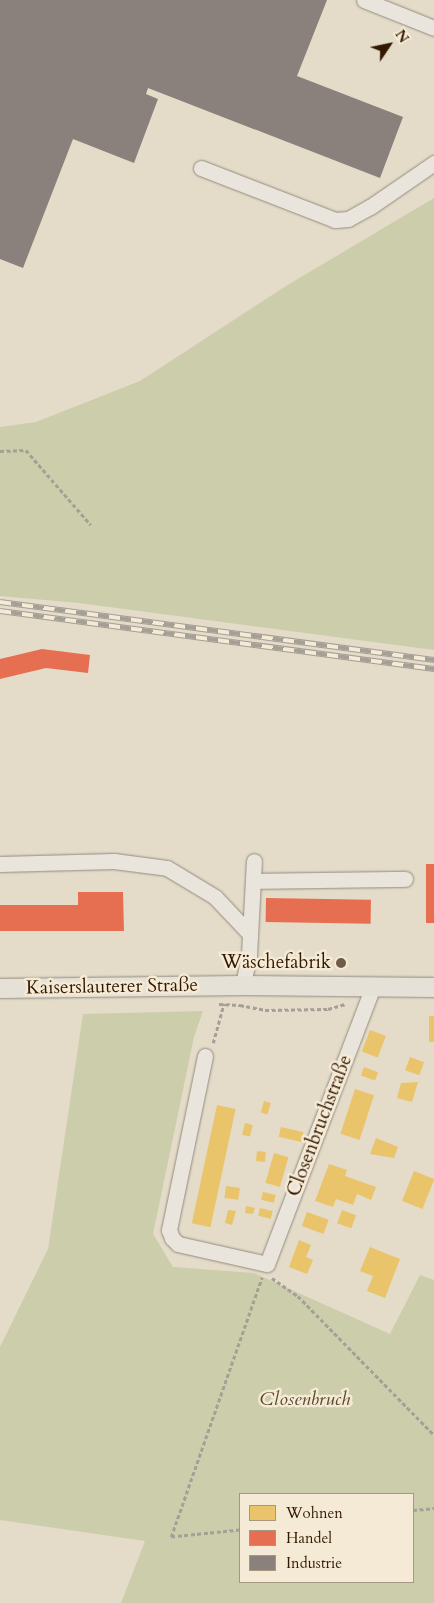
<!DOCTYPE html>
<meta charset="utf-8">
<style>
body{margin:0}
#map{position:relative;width:434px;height:1603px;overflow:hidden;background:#e4dbc9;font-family:Cardo,serif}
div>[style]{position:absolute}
.green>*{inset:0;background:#cccdab}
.homes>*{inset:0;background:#e9c46a;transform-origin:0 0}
.shops>*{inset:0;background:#e76f51;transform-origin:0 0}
.industry>*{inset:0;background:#8a817c}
.path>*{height:2.5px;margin-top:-1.25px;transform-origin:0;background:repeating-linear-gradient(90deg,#a59f96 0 4px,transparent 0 6.5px)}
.roads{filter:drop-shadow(0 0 1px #938b7e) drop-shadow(0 0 1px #938b7e)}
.minor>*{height:15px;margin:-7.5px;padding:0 7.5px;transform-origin:7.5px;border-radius:7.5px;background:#eae5dc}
.major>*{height:19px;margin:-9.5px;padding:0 9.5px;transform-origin:9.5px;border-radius:9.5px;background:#e6e1d7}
.rail>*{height:5.5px;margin-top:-2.75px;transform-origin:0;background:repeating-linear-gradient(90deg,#f5ead5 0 11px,#a59f96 0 22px);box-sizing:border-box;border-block:1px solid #a59f96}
.dots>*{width:14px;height:14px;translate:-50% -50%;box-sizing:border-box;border:2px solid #f5ead5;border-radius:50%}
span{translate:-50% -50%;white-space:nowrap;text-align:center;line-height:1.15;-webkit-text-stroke:5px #f5ead5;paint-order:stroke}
.poi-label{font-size:19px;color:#321800}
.right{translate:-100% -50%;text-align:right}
.street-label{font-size:19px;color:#321800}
.park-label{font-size:19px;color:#5a4b2c;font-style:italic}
.legend{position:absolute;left:239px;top:1493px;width:175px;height:90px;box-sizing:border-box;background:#f5ead5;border:1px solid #a79680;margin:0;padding:6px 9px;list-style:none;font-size:15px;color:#321800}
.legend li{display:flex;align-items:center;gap:10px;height:25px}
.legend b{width:25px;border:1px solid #a79680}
.north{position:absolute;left:364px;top:20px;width:50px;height:50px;-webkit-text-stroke:4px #f5ead5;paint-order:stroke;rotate:56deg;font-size:14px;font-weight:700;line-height:20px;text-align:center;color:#321800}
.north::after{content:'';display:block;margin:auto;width:18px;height:22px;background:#321800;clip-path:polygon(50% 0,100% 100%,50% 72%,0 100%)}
</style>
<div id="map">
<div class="green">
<div style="clip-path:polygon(434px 198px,434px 650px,79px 603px,0 596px,0 427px,36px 422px,140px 381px,286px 286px)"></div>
<div style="clip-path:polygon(evenodd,203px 1011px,194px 1037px,153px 1234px,173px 1267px,254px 1273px,390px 1334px,420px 1275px,434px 1280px,434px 1603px,121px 1603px,145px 1541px,0 1520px,0 1347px,48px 1249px,83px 1014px,203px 1011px,240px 1494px,413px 1494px,413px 1582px,240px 1582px,240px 1494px)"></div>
</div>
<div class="homes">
<div style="left:429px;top:1016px;width:5px;height:26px"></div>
<div style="left:370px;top:1030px;width:17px;height:23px;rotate:21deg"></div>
<div style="left:410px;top:1057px;width:15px;height:14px;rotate:20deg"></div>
<div style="left:364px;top:1067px;width:15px;height:9px;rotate:20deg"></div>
<div style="clip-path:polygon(418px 1082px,412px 1102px,397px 1098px,401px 1083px)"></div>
<div style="left:355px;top:1089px;width:20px;height:47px;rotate:18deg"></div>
<div style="left:264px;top:1101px;width:7px;height:12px;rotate:16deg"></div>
<div style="left:217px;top:1105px;width:19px;height:121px;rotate:12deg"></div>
<div style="left:245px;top:1123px;width:8px;height:12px;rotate:14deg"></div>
<div style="left:281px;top:1127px;width:23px;height:10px;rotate:13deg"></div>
<div style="clip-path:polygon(376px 1138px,398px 1147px,394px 1158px,370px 1154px)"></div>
<div style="left:257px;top:1151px;width:9px;height:10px;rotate:6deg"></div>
<div style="left:274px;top:1153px;width:15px;height:31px;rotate:16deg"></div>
<div style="clip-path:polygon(329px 1164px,347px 1170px,345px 1176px,376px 1187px,371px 1200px,357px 1194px,353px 1205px,336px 1199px,333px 1207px,315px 1201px)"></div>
<div style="left:414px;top:1171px;width:22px;height:32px;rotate:22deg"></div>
<div style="left:226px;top:1186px;width:14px;height:12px;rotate:8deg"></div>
<div style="left:263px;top:1192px;width:13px;height:8px;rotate:13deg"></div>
<div style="clip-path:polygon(246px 1206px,255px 1208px,253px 1214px,245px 1213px)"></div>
<div style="left:260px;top:1208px;width:13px;height:8px;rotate:13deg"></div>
<div style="clip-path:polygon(228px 1210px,236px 1211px,232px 1225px,225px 1223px)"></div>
<div style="left:342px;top:1210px;width:15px;height:14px;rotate:20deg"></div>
<div style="left:307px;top:1212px;width:23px;height:15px;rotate:20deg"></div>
<div style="clip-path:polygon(299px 1240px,311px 1245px,306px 1257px,313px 1260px,307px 1274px,289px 1267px)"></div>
<div style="clip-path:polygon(370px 1247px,400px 1259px,385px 1298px,367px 1291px,373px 1276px,360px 1271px)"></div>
</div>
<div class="shops">
<div style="clip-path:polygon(42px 649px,90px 655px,88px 673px,46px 668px,0 679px,0 659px)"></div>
<div style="left:426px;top:864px;width:8px;height:59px"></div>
<div style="clip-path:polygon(78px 892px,123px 892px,124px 931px,0 931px,0 905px,78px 905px)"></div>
<div style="left:266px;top:898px;width:105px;height:24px;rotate:1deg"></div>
</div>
<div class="industry">
<div style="clip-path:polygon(0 0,327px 0,297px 76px,403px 117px,380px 178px,148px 88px,146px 94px,158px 99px,134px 163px,73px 139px,23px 268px,0 259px)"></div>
</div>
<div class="path">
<div style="left:0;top:451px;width:26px;rotate:-2deg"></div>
<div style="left:26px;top:450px;width:99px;rotate:49.1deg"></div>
<div style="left:219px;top:1004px;width:21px;rotate:3deg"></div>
<div style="left:240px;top:1005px;width:25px;rotate:11deg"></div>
<div style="left:265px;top:1010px;width:63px;rotate:-0.9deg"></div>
<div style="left:328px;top:1009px;width:18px;rotate:-16deg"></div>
<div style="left:213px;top:1043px;width:41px;rotate:-74.6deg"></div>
<div style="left:272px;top:1278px;width:32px;rotate:35deg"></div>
<div style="left:298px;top:1296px;width:194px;rotate:45.6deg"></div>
<div style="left:413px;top:1510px;width:21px;rotate:-5deg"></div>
<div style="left:240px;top:1530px;width:69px;rotate:174.2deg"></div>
<div style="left:171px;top:1537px;width:275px;rotate:-70.7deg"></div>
</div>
<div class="roads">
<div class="minor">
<div style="left:364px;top:0;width:75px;rotate:21.8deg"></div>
<div style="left:201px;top:168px;width:144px;rotate:21.2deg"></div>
<div style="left:335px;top:220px;width:13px;rotate:-4deg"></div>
<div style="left:348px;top:219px;width:25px;rotate:-29deg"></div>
<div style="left:370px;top:207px;width:78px;rotate:-34.5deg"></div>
<div style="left:0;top:864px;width:114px;rotate:-1.5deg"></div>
<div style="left:114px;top:861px;width:53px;rotate:7.5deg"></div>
<div style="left:167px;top:868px;width:56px;rotate:31.1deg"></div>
<div style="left:215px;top:897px;width:50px;rotate:46.6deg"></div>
<div style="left:253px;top:881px;width:152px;rotate:-0.8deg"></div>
<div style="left:243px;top:985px;width:31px;rotate:-79deg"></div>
<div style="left:249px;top:955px;width:94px;rotate:-87deg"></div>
<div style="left:205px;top:1056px;width:178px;rotate:101.7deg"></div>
<div style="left:169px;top:1230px;width:9px;rotate:69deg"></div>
<div style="left:172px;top:1238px;width:8px;rotate:45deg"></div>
<div style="left:178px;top:1244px;width:91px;rotate:12.7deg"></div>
<div style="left:267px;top:1264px;width:297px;rotate:-69.1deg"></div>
</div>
<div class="major">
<div style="left:0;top:988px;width:243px;rotate:-0.7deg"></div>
<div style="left:243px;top:985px;width:191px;rotate:0.6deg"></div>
</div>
</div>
<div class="rail">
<div style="left:0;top:602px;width:438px;rotate:7.6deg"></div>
<div style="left:0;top:611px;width:438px;rotate:7.6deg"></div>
</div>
<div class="dots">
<div style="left:341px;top:963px;background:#705c46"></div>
</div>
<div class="poi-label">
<span class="right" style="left:331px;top:963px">Wäschefabrik</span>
</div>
<div class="street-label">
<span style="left:112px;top:987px;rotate:-1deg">Kaiserslauterer Straße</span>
<span style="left:320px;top:1126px;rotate:-69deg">Closenbruchstraße</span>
</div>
<div class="park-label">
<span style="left:305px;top:1400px">Closenbruch</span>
</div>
<ul class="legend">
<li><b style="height:14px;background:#e9c46a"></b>Wohnen</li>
<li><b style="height:14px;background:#e76f51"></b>Handel</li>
<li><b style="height:14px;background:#8a817c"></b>Industrie</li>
</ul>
<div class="north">N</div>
</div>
